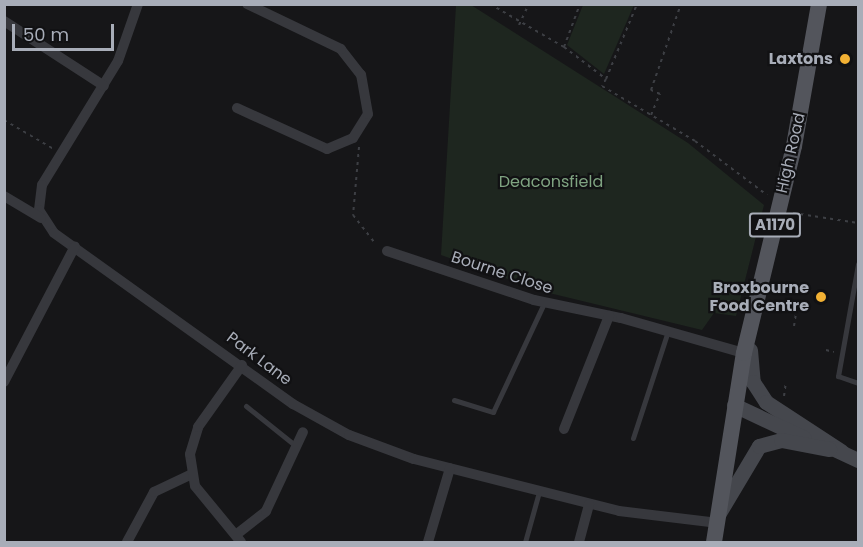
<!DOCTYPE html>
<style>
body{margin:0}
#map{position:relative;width:863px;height:547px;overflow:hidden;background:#161618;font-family:Poppins,sans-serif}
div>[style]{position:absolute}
.green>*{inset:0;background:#1e261f}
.path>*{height:2px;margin-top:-1px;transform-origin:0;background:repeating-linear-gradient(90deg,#3d3f44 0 3px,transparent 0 7.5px)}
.lane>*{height:5px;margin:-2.5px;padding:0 2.5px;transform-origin:2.5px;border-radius:2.5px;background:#37383d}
.street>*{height:10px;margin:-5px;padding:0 5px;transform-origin:5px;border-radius:5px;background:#37383d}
.secondary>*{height:15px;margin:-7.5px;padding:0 7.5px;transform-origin:7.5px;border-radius:7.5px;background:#45474d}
.primary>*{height:16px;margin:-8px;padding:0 8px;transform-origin:8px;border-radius:8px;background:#53555c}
.dots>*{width:16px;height:16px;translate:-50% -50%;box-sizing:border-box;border:3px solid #111113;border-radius:50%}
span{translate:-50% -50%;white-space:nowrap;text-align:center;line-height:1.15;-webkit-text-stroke:4.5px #111113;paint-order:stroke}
.shield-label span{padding:2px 4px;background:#111113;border:2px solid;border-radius:4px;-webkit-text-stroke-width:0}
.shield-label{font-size:15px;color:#a8adb8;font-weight:700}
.poi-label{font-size:16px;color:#a8adb8;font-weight:700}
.right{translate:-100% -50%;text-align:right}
.street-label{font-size:16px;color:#a8adb8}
.park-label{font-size:16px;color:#7fa381}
.frame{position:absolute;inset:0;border:6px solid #a8adb8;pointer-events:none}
.scale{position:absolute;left:12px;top:24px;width:102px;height:27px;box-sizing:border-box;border:3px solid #a8adb8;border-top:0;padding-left:8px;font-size:18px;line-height:21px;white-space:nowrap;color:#a8adb8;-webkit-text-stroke:4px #111113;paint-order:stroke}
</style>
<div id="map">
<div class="green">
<div style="clip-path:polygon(456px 5px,471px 5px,688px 143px,764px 205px,736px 316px,714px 313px,702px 330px,541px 291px,441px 255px)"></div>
<div style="clip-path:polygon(583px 5px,634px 5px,604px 74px,567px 45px)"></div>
</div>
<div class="path">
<div style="left:490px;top:4px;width:86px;rotate:30.2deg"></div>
<div style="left:564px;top:47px;width:53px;rotate:37.3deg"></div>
<div style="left:606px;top:79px;width:8px;rotate:120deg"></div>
<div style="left:602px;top:86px;width:108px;rotate:30.6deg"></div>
<div style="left:695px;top:141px;width:90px;rotate:36.9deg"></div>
<div style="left:519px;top:25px;width:23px;rotate:-65deg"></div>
<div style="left:564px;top:47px;width:46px;rotate:-69.6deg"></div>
<div style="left:606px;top:79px;width:81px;rotate:-67.5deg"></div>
<div style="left:651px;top:115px;width:23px;rotate:-67deg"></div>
<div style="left:660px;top:94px;width:10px;rotate:-156deg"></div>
<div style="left:651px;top:90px;width:91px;rotate:-70.8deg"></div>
<div style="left:4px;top:120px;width:56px;rotate:30.3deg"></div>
<div style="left:359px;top:147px;width:68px;rotate:95deg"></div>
<div style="left:353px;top:215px;width:37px;rotate:52deg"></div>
<div style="left:793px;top:213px;width:66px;rotate:8.7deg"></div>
<div style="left:794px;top:326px;width:12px;rotate:-81deg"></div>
<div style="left:826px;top:350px;width:8px;rotate:14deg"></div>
<div style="left:784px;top:396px;width:14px;rotate:-82deg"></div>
</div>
<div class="lane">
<div style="left:858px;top:264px;width:114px;rotate:100.1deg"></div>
<div style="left:838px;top:376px;width:21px;rotate:19deg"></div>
<div style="left:454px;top:400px;width:41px;rotate:17.1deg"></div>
<div style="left:493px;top:412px;width:120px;rotate:-64.9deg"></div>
<div style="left:246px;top:406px;width:64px;rotate:38.7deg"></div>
<div style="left:633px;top:438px;width:113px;rotate:-71.9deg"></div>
<div style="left:525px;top:542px;width:52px;rotate:-74.4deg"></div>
</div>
<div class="street">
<div style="left:138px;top:4px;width:60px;rotate:109.3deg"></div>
<div style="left:118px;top:61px;width:145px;rotate:121.5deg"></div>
<div style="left:42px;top:185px;width:25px;rotate:97deg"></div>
<div style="left:39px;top:210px;width:27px;rotate:57deg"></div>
<div style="left:54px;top:233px;width:294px;rotate:35.6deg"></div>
<div style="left:293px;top:404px;width:64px;rotate:29deg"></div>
<div style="left:349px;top:435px;width:69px;rotate:20.3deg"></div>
<div style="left:414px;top:459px;width:211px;rotate:14.2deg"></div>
<div style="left:619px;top:511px;width:100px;rotate:6.9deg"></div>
<div style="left:4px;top:21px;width:119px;rotate:33deg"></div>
<div style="left:237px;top:108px;width:99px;rotate:24.5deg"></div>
<div style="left:327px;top:149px;width:28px;rotate:-23deg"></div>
<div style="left:353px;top:138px;width:28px;rotate:-58deg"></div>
<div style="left:368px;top:114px;width:40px;rotate:-100deg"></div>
<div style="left:361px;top:75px;width:33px;rotate:-128deg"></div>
<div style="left:341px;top:49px;width:104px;rotate:-154.4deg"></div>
<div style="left:4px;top:196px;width:43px;rotate:30.7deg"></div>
<div style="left:387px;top:251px;width:155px;rotate:18.4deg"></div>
<div style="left:534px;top:300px;width:89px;rotate:11.7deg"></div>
<div style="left:621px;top:318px;width:128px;rotate:15.9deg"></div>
<div style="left:4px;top:382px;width:153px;rotate:-62.4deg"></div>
<div style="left:564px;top:429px;width:122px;rotate:-68.3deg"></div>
<div style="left:237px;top:534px;width:37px;rotate:-38deg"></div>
<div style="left:266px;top:511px;width:87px;rotate:-64.9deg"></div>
<div style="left:127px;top:542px;width:57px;rotate:-61.6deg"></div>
<div style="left:154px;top:492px;width:42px;rotate:-25.3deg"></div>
<div style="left:241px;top:542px;width:72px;rotate:-129.4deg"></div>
<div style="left:195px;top:486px;width:32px;rotate:-99deg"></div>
<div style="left:190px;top:454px;width:28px;rotate:-73deg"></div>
<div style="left:198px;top:427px;width:76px;rotate:-54.6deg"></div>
<div style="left:428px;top:542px;width:77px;rotate:-73.4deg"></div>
<div style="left:579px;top:542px;width:39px;rotate:-75deg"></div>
</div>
<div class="secondary">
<div style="left:750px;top:350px;width:32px;rotate:85deg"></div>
<div style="left:753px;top:382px;width:24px;rotate:57deg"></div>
<div style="left:766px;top:402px;width:90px;rotate:33.2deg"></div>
<div style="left:734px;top:405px;width:77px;rotate:25.2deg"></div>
<div style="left:832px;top:448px;width:29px;rotate:25deg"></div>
<div style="left:719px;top:513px;width:78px;rotate:-59.2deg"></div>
<div style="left:759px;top:446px;width:23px;rotate:-15deg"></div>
<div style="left:781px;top:440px;width:49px;rotate:10.6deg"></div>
</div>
<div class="primary">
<div style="left:714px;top:542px;width:191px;rotate:-81deg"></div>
<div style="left:744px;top:353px;width:213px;rotate:-76.4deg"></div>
<div style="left:794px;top:146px;width:144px;rotate:-80deg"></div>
</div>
<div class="dots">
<div style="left:845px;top:59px;background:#f2b134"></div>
<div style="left:821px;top:297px;background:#f2b134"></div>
</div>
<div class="shield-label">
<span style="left:775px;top:225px">A1170</span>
</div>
<div class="poi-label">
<span class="right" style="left:833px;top:59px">Laxtons</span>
<span class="right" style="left:809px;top:297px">Broxbourne<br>Food Centre</span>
</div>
<div class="street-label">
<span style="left:791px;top:153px;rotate:-77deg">High Road</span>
<span style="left:502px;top:273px;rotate:18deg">Bourne Close</span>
<span style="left:259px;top:359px;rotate:37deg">Park Lane</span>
</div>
<div class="park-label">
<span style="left:551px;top:182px">Deaconsfield</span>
</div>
<div class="frame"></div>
<div class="scale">50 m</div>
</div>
